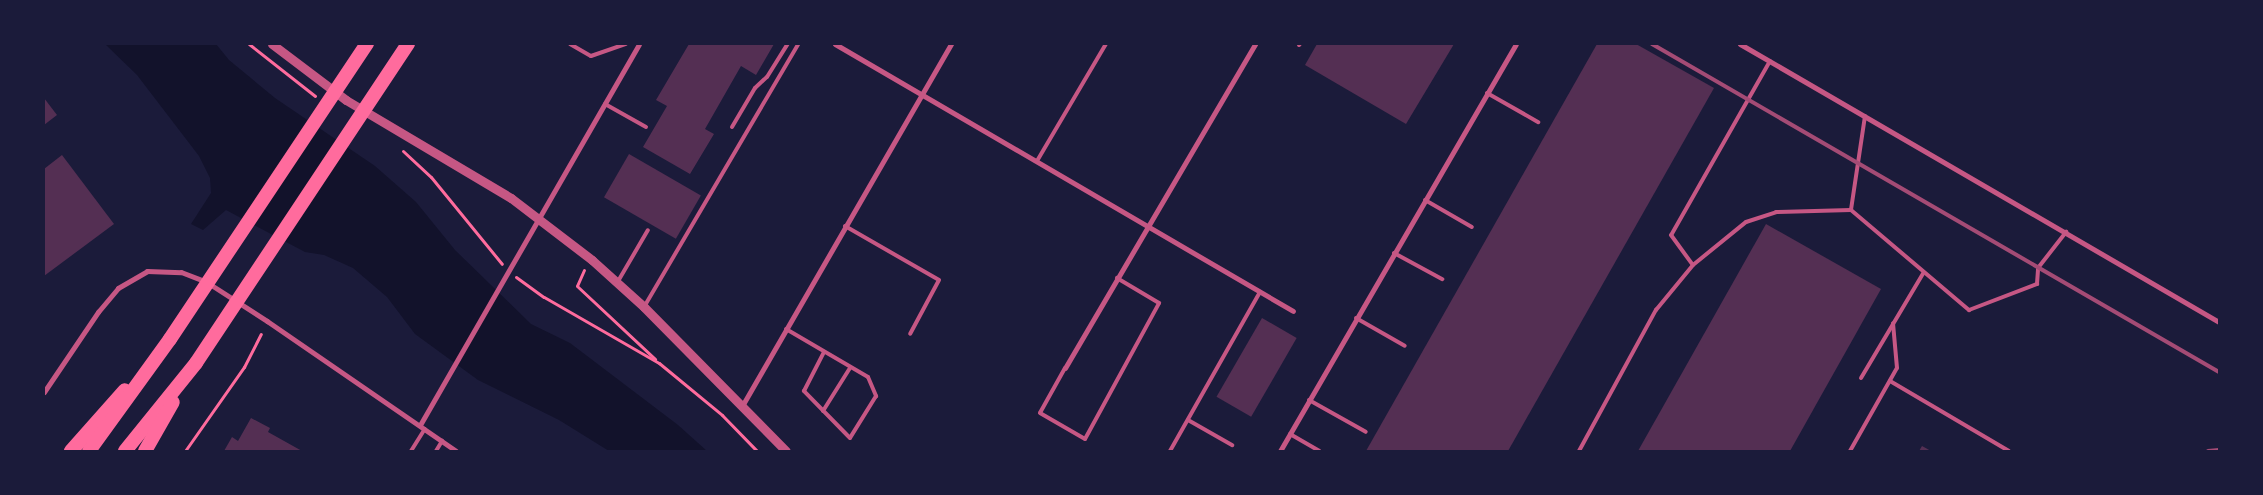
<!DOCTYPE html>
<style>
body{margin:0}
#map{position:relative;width:2263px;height:495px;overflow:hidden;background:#1b1b3a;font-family:"Noto Sans",sans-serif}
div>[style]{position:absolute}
.water>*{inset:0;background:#12122b}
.building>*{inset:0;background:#542f53;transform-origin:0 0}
.path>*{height:3px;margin:-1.5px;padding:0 1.5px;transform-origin:1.5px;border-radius:1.5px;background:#ff6b9d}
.service>*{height:4px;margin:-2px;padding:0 2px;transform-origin:2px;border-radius:2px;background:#c65784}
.minor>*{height:5px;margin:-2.5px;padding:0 2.5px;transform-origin:2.5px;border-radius:2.5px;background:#c65784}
.tertiary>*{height:9px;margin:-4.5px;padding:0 4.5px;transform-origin:4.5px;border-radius:4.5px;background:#c65784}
.trunk>*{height:14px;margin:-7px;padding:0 7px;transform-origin:7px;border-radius:7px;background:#ff6b9d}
.rail>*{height:4px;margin:-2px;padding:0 2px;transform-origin:2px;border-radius:2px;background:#a44b75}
span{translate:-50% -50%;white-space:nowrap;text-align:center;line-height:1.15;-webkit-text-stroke:4.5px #1b1b3a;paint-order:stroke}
.frame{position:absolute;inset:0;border:45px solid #1b1b3a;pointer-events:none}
</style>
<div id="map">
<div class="water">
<div style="clip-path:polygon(105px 44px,216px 44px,229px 60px,275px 98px,375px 166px,416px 202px,455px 250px,531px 324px,570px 343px,678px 425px,707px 451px,609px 451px,559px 420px,478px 380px,415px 334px,387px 297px,353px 268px,324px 255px,305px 252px,226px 210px,203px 230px,191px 224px,211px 193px,210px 178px,199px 156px,137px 75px)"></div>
</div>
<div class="building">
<div style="clip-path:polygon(689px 44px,774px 44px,756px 75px,741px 66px,705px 129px,714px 134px,690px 174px,643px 147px,667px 106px,656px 100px)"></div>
<div style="clip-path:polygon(1317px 44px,1454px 44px,1406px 124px,1305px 65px)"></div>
<div style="clip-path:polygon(1597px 44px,1636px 44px,1714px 88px,1508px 451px,1366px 451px)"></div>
<div style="clip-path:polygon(44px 98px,57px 115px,44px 125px)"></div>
<div style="left:629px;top:154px;width:83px;height:50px;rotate:30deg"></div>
<div style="clip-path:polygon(62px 155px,114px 224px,44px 276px,44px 169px)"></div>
<div style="clip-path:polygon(1766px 224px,1881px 289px,1790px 451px,1638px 451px)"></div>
<div style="left:1262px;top:318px;width:40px;height:91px;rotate:30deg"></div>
<div style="clip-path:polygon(251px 418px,270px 428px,268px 432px,302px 451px,224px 451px,232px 437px,238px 441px)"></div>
<div style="clip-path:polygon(1922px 446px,1931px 451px,1919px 451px)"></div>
</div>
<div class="path">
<div style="left:249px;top:44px;width:84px;rotate:38.2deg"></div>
<div style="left:403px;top:151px;width:38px;rotate:43deg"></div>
<div style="left:431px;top:177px;width:112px;rotate:50.8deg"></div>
<div style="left:584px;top:270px;width:17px;rotate:114deg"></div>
<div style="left:577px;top:286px;width:107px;rotate:43.1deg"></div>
<div style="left:516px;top:277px;width:34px;rotate:36deg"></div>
<div style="left:544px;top:297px;width:133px;rotate:29.9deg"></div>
<div style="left:659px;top:363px;width:82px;rotate:39.5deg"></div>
<div style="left:722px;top:415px;width:50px;rotate:45.8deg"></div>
<div style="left:185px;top:451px;width:103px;rotate:-54.9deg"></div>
<div style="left:244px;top:367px;width:37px;rotate:-63deg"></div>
</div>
<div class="service">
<div style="left:570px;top:44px;width:24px;rotate:30deg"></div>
<div style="left:591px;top:56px;width:37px;rotate:-19deg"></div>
<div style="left:1299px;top:45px;width:1px;rotate:-45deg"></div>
<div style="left:1770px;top:61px;width:200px;rotate:119.6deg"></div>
<div style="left:1671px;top:235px;width:37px;rotate:54deg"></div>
<div style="left:1693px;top:265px;width:68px;rotate:-39.1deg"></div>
<div style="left:1746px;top:222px;width:32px;rotate:-18deg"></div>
<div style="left:1776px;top:212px;width:75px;rotate:-1.5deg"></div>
<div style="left:1487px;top:93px;width:59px;rotate:29.6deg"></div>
<div style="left:605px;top:104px;width:47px;rotate:29.3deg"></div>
<div style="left:1865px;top:116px;width:95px;rotate:98.5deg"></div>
<div style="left:1851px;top:210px;width:155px;rotate:40.3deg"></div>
<div style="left:1969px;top:310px;width:73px;rotate:-20.9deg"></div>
<div style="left:2037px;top:284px;width:16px;rotate:-86deg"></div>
<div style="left:2038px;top:268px;width:46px;rotate:-52.1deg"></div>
<div style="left:732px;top:127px;width:45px;rotate:-59.5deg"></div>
<div style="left:755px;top:88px;width:16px;rotate:-43deg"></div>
<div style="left:767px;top:77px;width:39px;rotate:-58deg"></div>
<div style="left:1037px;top:161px;width:136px;rotate:-59.5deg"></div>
<div style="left:1425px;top:200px;width:54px;rotate:29.9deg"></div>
<div style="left:845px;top:226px;width:108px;rotate:29.9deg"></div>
<div style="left:939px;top:280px;width:61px;rotate:118.2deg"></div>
<div style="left:1394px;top:253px;width:55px;rotate:28.4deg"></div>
<div style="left:617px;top:283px;width:61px;rotate:-59.7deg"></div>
<div style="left:644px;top:307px;width:305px;rotate:-59.6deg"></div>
<div style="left:1356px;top:318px;width:56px;rotate:29.7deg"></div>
<div style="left:786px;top:329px;width:95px;rotate:30.3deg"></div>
<div style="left:868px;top:377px;width:21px;rotate:67deg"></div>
<div style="left:876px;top:396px;width:49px;rotate:121.8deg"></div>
<div style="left:850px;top:438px;width:66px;rotate:-134.4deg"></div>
<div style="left:804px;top:391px;width:44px;rotate:-62.9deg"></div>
<div style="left:1065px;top:368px;width:51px;rotate:119.1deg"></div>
<div style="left:1040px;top:413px;width:52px;rotate:30deg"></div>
<div style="left:1085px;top:439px;width:155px;rotate:-61.4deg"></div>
<div style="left:1159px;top:303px;width:49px;rotate:-149.2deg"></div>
<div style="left:1861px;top:378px;width:123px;rotate:-59.3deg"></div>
<div style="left:1890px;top:381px;width:138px;rotate:30.5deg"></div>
<div style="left:1309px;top:400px;width:65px;rotate:29.3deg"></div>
<div style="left:823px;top:411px;width:51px;rotate:-57.9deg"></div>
<div style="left:1188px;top:420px;width:51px;rotate:29.6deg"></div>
<div style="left:1290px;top:434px;width:34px;rotate:30deg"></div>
<div style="left:411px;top:451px;width:26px;rotate:-58deg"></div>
<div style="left:436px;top:451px;width:12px;rotate:-59deg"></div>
<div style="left:1170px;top:451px;width:183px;rotate:-60.5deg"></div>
<div style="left:1579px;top:451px;width:161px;rotate:-61.4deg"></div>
<div style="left:1656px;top:310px;width:58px;rotate:-50.6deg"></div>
<div style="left:1850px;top:451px;width:95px;rotate:-60.5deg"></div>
<div style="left:1897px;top:368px;width:45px;rotate:-95.1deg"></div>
</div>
<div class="minor">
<div style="left:835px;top:44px;width:530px;rotate:30.24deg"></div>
<div style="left:1740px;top:44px;width:554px;rotate:30.13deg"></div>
<div style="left:1065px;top:368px;width:376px;rotate:-59.6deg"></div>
<div style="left:44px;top:392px;width:97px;rotate:-56deg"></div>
<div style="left:98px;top:312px;width:31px;rotate:-50deg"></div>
<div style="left:118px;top:288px;width:34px;rotate:-30deg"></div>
<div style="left:147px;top:271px;width:34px;rotate:2deg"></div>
<div style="left:181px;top:272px;width:26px;rotate:21deg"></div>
<div style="left:205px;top:281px;width:74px;rotate:32.8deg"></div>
<div style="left:267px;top:321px;width:229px;rotate:34.5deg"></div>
<div style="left:742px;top:406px;width:418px;rotate:-60deg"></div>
<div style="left:420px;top:425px;width:439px;rotate:-60.1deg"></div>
<div style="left:1280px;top:451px;width:470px;rotate:-59.9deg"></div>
</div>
<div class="tertiary">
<div style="left:272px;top:44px;width:93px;rotate:37.1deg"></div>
<div style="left:346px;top:100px;width:192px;rotate:30.7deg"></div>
<div style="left:511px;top:198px;width:102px;rotate:37.4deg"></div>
<div style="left:592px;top:260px;width:70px;rotate:42.1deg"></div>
<div style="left:644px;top:307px;width:202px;rotate:45.4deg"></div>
</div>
<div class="trunk">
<div style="left:71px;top:451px;width:81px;rotate:-48.5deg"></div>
<div style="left:89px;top:451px;width:138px;rotate:-54.1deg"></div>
<div style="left:170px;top:339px;width:355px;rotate:-56.3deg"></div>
<div style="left:125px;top:451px;width:113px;rotate:-51.1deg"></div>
<div style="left:196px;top:363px;width:383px;rotate:-56.4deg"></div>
<div style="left:145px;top:451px;width:56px;rotate:-60.3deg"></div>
</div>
<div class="rail">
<div style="left:1652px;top:44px;width:655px;rotate:30.05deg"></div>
<div style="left:2208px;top:451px;width:11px;rotate:-5deg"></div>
</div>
<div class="frame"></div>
</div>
